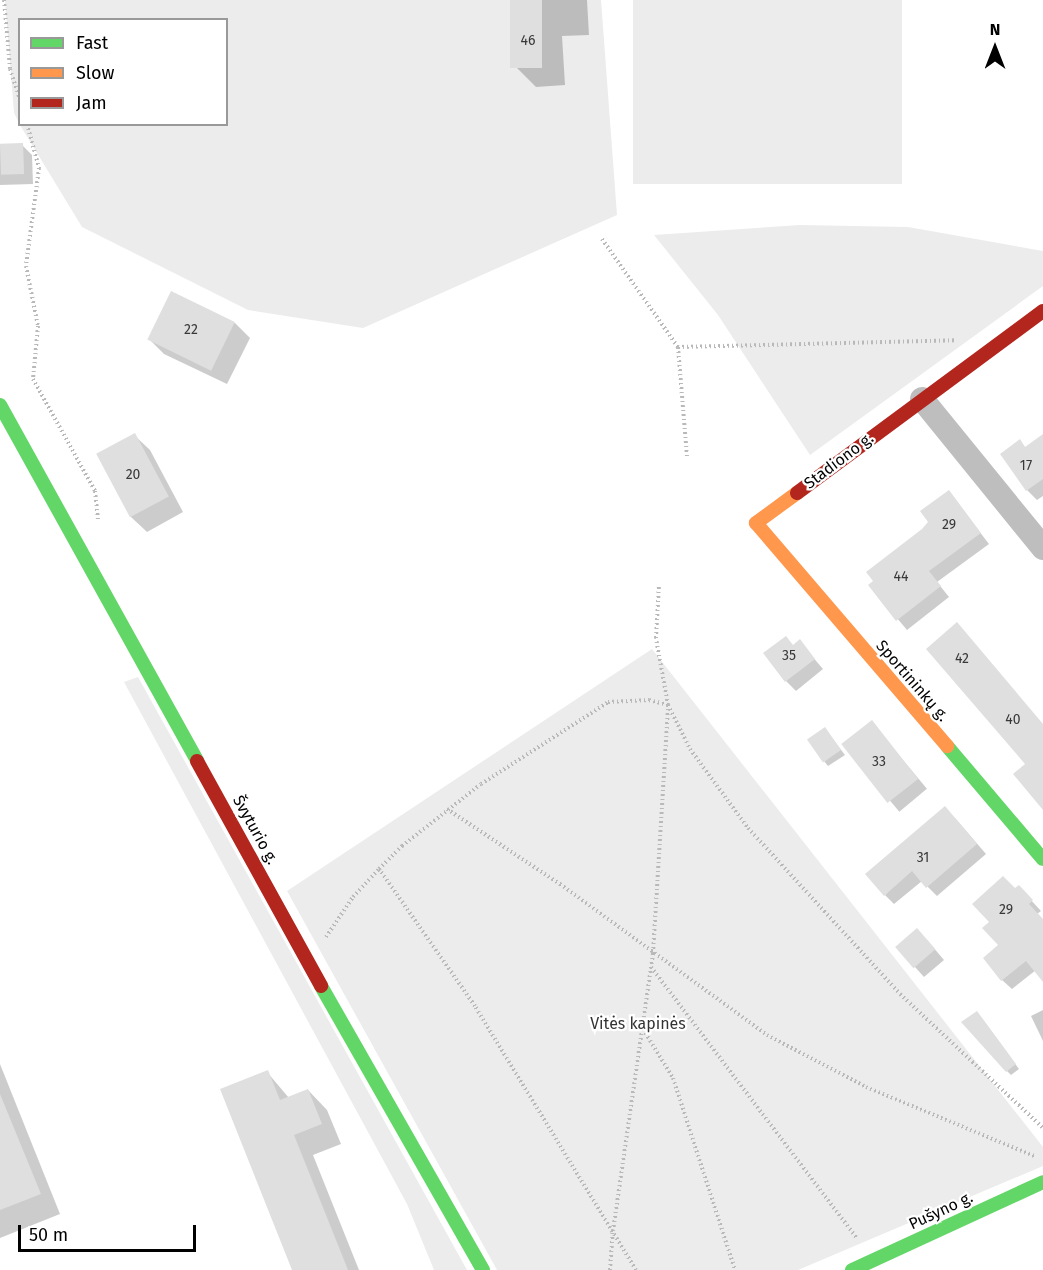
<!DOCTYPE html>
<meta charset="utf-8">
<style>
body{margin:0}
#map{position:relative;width:1043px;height:1270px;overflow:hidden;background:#fff;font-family:"Fira Sans",sans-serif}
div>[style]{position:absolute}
.green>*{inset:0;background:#ececec;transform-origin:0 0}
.shadow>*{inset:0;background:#0003;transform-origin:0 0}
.building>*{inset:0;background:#dfdfdf;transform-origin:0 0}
.path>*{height:4px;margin-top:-2px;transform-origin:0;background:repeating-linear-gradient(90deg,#b9b9b9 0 1.5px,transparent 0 4.5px)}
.street>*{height:24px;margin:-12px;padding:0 12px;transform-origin:12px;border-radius:12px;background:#bebebe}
.fast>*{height:14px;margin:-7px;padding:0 7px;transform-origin:7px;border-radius:7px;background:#63d668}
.slow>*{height:14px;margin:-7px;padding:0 7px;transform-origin:7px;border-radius:7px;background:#ff974d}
.jam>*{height:14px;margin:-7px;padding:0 7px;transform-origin:7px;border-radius:7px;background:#b3261e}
span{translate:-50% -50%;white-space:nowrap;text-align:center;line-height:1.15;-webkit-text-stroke:4.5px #fff;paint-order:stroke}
.number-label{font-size:14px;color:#383838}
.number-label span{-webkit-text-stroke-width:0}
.street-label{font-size:16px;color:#000}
.park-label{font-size:16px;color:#333}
.legend{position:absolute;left:18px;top:18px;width:210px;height:108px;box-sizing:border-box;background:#fff;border:2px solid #999;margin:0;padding:8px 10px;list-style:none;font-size:18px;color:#000}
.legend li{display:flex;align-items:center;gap:12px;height:30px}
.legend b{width:30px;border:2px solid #999}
.north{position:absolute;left:965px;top:18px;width:60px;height:60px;-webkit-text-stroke:4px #fff;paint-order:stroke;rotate:0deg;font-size:16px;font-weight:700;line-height:24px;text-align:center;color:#000}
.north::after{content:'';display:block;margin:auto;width:21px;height:27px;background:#000;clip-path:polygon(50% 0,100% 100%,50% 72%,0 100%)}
.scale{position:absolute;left:18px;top:1225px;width:178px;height:27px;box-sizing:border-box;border:3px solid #000;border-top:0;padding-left:8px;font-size:18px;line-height:21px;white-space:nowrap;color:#000;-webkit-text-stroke:4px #fff;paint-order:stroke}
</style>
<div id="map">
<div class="green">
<div style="clip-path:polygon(5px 0,601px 0,617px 215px,363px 328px,248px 310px,82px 227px,20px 125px,226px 124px,226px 20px,20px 20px,19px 123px,14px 113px)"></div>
<div style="left:633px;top:0;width:269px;height:184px"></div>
<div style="clip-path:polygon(800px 225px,908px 227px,1043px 251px,1043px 286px,810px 455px,718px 315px,654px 235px)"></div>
<div style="clip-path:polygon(652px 649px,1043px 1147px,1043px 1166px,798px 1270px,497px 1270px,287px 891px)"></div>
<div style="clip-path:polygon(138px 677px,467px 1270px,434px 1270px,407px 1204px,124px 682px)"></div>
</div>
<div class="shadow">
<div style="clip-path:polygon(511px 0,587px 0,589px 35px,562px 36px,565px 85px,536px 87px,516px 67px)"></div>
<div style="clip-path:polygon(22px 145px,32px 155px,33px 184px,0 185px,0 146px)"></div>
<div style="clip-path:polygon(235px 323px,250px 338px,227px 384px,164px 354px,149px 339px)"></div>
<div style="clip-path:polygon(134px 435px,150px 450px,183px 512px,147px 532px,131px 517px)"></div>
<div style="clip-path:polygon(1019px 441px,1026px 448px,1043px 448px,1043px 496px,1037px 500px,1027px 490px)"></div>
<div style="clip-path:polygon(949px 492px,989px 544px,937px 582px,949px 597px,907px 630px,870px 586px,923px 530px)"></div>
<div style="clip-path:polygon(799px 641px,823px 669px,796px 691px,786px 681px,794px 646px)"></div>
<div style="left:871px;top:722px;width:87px;height:36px;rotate:50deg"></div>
<div style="clip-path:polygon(825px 729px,845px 755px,828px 766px,824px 761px)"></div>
<div style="clip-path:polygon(955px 818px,986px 854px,937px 896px,922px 881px,894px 904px,885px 895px)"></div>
<div style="clip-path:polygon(1019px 887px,1041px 911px,1037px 914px,1043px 921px,1043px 979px,1036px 970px,1012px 989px,1002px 980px,1000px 946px,1015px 890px)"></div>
<div style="clip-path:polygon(927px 940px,944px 960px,924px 977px,897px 947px)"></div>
<div style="clip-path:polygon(1043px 1010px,1043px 1041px,1031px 1016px)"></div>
<div style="clip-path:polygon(981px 1017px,1019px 1069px,1011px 1075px,1007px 1071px)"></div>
<div style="clip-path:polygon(0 1064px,60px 1214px,0 1238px)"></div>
<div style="clip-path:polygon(267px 1072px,289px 1098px,308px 1090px,327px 1110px,341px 1144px,313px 1155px,359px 1270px,294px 1270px)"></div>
</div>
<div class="building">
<div style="left:510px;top:0;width:32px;height:68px"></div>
<div style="left:23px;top:143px;width:31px;height:23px;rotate:88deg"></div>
<div style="left:171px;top:291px;width:71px;height:54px;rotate:26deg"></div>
<div style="left:135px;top:433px;width:72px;height:44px;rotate:62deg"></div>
<div style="clip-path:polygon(1043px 434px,1043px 479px,1026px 491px,1000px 454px,1020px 439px,1025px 447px)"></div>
<div style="clip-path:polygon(949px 490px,981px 533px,929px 571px,941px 586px,896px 621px,868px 585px,873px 581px,866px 572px,922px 529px,928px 522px,920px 511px)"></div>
<div style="clip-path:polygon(957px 622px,1043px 724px,1043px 810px,1013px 774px,1025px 764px,926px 649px)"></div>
<div style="clip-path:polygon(786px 636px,793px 645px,800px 639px,815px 659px,785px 682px,763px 653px)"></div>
<div style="left:872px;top:720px;width:75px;height:39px;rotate:52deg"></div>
<div style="left:825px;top:727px;width:28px;height:22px;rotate:55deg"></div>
<div style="clip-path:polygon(945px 806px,977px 844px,926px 888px,912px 871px,884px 896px,865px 874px)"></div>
<div style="clip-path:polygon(1003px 876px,1015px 888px,1019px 885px,1033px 900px,1029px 904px,1043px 919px,1043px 982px,1026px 961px,1001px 981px,983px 958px,998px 945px,982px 928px,989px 922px,972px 904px)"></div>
<div style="left:917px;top:928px;width:28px;height:29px;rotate:49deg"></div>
<div style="clip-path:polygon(977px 1011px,1016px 1064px,1006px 1072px,961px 1022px)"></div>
<div style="clip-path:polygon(268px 1070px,280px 1100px,308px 1089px,322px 1124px,294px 1135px,348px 1270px,292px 1270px,220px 1089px)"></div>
<div style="clip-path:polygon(0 1094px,41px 1194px,0 1210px)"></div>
</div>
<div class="path">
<div style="left:4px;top:0;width:69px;rotate:85deg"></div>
<div style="left:10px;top:69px;width:33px;rotate:72deg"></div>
<div style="left:27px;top:124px;width:46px;rotate:74.7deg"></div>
<div style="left:39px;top:168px;width:99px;rotate:97.6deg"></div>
<div style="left:26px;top:266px;width:61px;rotate:78.7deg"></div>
<div style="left:38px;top:326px;width:53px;rotate:95.4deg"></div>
<div style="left:33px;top:379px;width:128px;rotate:61deg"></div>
<div style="left:95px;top:491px;width:31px;rotate:84deg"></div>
<div style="left:602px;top:239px;width:132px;rotate:54.9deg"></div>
<div style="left:678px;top:347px;width:278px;rotate:-1.4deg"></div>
<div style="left:678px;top:347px;width:110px;rotate:85.3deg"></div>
<div style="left:447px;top:809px;width:136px;rotate:33.6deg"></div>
<div style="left:560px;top:884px;width:256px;rotate:36.1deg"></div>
<div style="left:767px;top:1035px;width:112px;rotate:27.7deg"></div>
<div style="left:866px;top:1087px;width:182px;rotate:22.3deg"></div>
<div style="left:326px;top:937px;width:48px;rotate:-56deg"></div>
<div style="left:353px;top:897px;width:38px;rotate:-47deg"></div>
<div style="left:651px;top:967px;width:340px;rotate:52.8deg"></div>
<div style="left:643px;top:1029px;width:57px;rotate:58.5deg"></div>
<div style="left:673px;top:1078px;width:202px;rotate:72.1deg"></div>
<div style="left:610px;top:1270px;width:39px;rotate:-86deg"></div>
<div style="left:613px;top:1231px;width:281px;rotate:-81.8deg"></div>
<div style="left:653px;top:953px;width:248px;rotate:-86.5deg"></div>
<div style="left:668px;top:705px;width:68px;rotate:-100.2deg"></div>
<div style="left:656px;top:638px;width:53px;rotate:-86.8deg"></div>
<div style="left:636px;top:1270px;width:309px;rotate:-121.4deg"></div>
<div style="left:475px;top:1006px;width:167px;rotate:-125deg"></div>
<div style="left:379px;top:869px;width:33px;rotate:-45deg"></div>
<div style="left:402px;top:846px;width:100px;rotate:-38.1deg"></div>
<div style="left:481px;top:784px;width:151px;rotate:-32.8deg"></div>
<div style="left:608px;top:702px;width:41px;rotate:-2.8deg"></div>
<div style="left:649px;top:700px;width:20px;rotate:15deg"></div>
<div style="left:668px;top:705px;width:49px;rotate:63.4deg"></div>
<div style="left:690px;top:749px;width:98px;rotate:53.7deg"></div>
<div style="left:748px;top:828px;width:225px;rotate:47.5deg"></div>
<div style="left:900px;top:994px;width:196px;rotate:43.1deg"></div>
</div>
<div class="street">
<div style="left:922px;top:399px;width:192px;rotate:50.9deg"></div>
</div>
<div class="fast">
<div style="left:0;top:405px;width:407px;rotate:61deg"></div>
<div style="left:947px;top:746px;width:148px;rotate:49.7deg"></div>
<div style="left:321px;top:986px;width:327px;rotate:60.3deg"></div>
<div style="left:852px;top:1270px;width:210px;rotate:-24.7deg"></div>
</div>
<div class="slow">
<div style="left:797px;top:493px;width:51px;rotate:143.8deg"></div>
<div style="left:756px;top:523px;width:294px;rotate:49.4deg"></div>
</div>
<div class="jam">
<div style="left:797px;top:493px;width:306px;rotate:-36.5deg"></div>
<div style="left:197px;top:761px;width:257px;rotate:61.1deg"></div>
</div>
<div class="number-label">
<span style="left:528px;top:41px">46</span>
<span style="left:191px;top:330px">22</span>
<span style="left:1026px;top:466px">17</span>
<span style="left:133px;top:475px">20</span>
<span style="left:949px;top:525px">29</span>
<span style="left:901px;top:577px">44</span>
<span style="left:789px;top:656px">35</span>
<span style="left:962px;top:659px">42</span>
<span style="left:1013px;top:720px">40</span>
<span style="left:879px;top:762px">33</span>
<span style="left:923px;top:858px">31</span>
<span style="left:1006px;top:910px">29</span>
</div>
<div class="street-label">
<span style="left:839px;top:461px;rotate:-37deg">Stadiono g.</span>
<span style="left:912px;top:681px;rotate:49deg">Sportininkų g.</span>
<span style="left:255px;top:830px;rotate:61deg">Švyturio g.</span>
<span style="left:941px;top:1211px;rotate:-25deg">Pušyno g.</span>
</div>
<div class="park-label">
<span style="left:638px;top:1024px">Vitės kapinės</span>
</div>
<ul class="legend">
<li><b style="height:8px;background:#63d668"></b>Fast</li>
<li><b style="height:8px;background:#ff974d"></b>Slow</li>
<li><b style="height:8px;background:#b3261e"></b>Jam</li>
</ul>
<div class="north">N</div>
<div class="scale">50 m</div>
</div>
